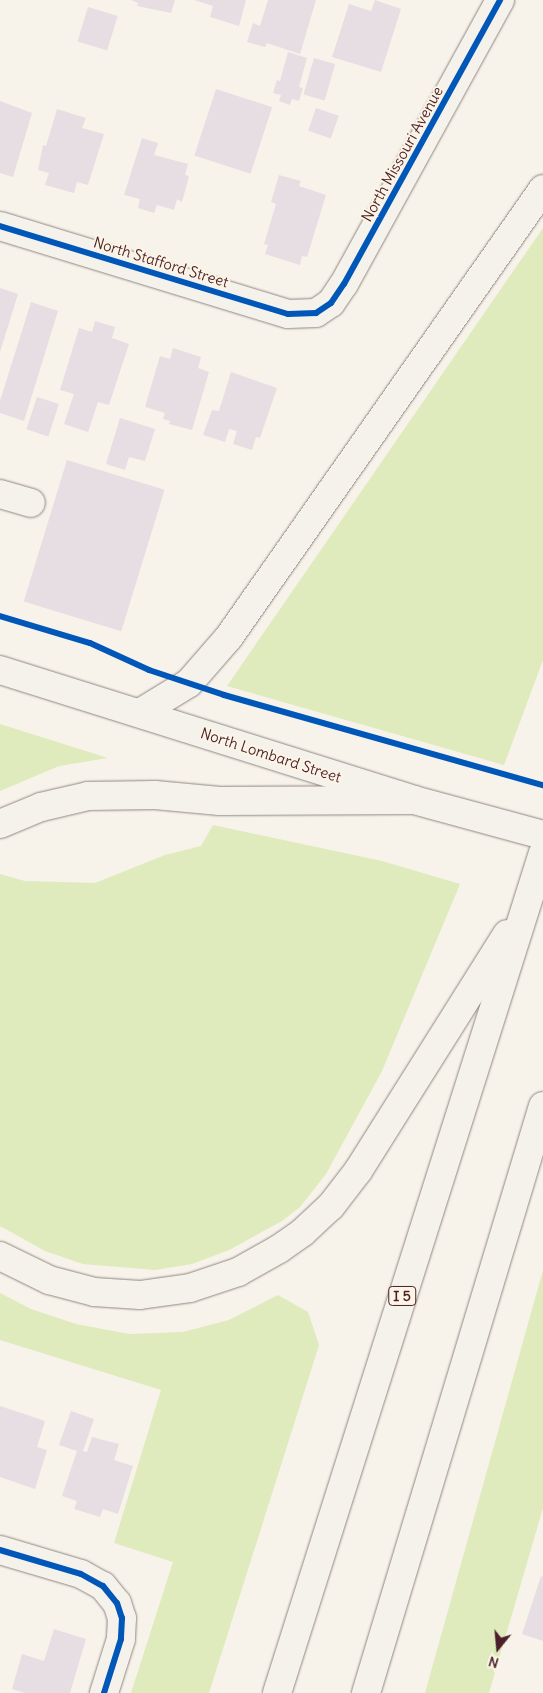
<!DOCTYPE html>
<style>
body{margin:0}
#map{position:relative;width:543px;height:1693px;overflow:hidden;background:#f7f3ea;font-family:Delius,sans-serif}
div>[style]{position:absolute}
.green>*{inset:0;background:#dfeabd}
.building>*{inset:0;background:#e6dee2;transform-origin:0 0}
.roads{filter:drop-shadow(0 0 1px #908684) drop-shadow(0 0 1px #908684)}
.minor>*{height:28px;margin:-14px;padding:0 14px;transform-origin:14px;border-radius:14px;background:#f5f2ec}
.major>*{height:28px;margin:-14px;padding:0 14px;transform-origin:14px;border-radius:14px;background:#f5f2ec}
.highway>*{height:28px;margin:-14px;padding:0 14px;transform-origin:14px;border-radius:14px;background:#f5f2ec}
.cycleway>*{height:6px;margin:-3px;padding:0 3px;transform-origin:3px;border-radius:3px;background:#0057b8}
span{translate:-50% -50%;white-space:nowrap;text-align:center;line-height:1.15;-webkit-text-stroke:4px #fcf5e5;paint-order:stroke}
.shield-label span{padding:1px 4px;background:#fcf5e5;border:1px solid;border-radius:4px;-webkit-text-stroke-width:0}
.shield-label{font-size:14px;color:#4a1f2b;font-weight:700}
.street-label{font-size:15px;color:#4a1f2b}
.north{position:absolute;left:473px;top:1623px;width:50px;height:50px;-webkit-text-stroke:4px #fcf5e5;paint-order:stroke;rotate:197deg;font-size:14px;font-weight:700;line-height:20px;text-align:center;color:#4a1f2b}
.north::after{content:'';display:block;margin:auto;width:18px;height:22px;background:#4a1f2b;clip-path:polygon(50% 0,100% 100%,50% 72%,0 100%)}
</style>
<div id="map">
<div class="green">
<div style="clip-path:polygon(543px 228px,543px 660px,504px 765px,227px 686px)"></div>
<div style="clip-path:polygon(0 724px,108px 758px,59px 766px,0 791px)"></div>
<div style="clip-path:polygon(213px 825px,382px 861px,460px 884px,382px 1071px,326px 1174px,300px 1207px,282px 1221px,229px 1250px,192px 1264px,155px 1270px,83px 1264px,45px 1251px,0 1226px,0 874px,25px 881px,95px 883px,165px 855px,201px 846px)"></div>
<div style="clip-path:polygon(543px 1270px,543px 1508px,489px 1693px,425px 1693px)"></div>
<div style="clip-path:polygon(0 1293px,31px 1309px,76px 1324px,129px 1334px,183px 1332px,229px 1320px,278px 1295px,308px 1312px,319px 1345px,209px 1693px,131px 1693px,173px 1562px,114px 1543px,161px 1390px,0 1340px)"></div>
</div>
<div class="building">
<div style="clip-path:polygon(131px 0,175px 0,171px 13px,137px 6px,138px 3px)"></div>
<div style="clip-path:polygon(194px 0,246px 0,239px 26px,210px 17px,213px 6px)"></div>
<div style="clip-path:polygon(268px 0,316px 0,300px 54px,267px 43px,265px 47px,247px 42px,253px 23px,260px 26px)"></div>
<div style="clip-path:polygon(375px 0,401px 9px,381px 72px,332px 57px,349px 4px,371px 11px)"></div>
<div style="left:88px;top:7px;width:31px;height:36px;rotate:17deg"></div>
<div style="clip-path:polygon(288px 52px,307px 58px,299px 87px,303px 88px,299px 101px,292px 99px,290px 105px,279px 101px,281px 95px,273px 93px,277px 80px,280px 81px)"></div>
<div style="left:314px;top:58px;width:22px;height:38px;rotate:16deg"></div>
<div style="left:216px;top:89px;width:59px;height:70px;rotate:18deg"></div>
<div style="clip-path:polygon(0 101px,32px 113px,13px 177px,0 173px)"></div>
<div style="left:316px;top:108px;width:24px;height:24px;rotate:19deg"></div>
<div style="clip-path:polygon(57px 109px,86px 118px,82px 128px,104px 134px,88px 185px,77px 182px,74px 193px,45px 185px,49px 173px,38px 170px,43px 145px,46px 146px)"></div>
<div style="clip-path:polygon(142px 138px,158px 143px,154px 155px,188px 164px,185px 175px,189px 176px,182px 202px,177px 199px,174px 210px,157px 205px,154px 213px,138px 208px,140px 199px,124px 195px)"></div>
<div style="clip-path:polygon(279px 175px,301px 181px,299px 186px,326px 195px,307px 257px,302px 256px,300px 265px,265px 254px,268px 245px,264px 244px,276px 204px,271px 202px)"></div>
<div style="clip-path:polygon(0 288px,18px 294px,0 352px)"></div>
<div style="clip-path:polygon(31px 302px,58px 311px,24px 421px,0 413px,0 401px)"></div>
<div style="clip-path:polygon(95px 321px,115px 327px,112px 338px,129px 344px,109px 405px,98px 402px,88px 432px,64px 424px,74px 394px,60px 390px,79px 328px,92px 332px)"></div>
<div style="clip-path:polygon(173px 348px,201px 357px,198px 368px,209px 372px,192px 430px,169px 424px,170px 421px,163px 419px,165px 413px,145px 407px,160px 356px,170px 359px)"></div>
<div style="clip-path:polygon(231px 372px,277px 388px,260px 438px,256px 437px,252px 450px,233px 444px,237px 431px,229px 429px,225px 442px,203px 435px,212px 410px,219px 411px)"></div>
<div style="left:37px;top:397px;width:23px;height:34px;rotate:18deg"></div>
<div style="clip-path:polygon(120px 418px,155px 429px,145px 461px,129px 457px,125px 470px,106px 464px)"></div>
<div style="left:67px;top:460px;width:102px;height:148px;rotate:17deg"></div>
<div style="clip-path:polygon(0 1406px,45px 1421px,37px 1447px,47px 1450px,35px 1489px,0 1477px)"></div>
<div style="clip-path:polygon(71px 1411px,94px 1419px,83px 1451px,87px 1452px,92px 1437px,119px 1444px,114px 1460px,133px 1466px,118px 1514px,103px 1509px,100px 1517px,74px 1509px,77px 1501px,62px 1496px,77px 1451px,59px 1445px)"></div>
<div style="clip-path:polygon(541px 1576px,543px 1577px,543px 1641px,522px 1634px)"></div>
<div style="clip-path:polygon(54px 1629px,86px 1639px,70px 1693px,25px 1693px,12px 1689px,22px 1654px,44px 1661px)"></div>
</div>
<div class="roads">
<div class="minor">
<div style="left:0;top:226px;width:301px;rotate:17deg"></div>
<div style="left:288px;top:314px;width:28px;rotate:-2deg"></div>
<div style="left:316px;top:313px;width:18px;rotate:-34deg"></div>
<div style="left:331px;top:303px;width:23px;rotate:-56deg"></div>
<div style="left:344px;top:284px;width:324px;rotate:-61.2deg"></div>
<div style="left:0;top:494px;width:32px;rotate:16deg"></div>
<div style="left:0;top:1550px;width:84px;rotate:16.5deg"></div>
<div style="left:81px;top:1574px;width:25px;rotate:29deg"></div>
<div style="left:103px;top:1586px;width:22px;rotate:51deg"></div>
<div style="left:117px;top:1603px;width:16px;rotate:72deg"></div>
<div style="left:122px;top:1618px;width:21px;rotate:93deg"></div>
<div style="left:121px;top:1639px;width:57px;rotate:107.5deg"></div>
</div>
<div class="major">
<div style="left:0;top:670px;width:434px;rotate:17.4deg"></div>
<div style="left:414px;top:800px;width:134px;rotate:15.2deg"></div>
</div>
<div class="highway">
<div style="left:140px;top:713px;width:57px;rotate:-31.5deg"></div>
<div style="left:189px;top:683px;width:61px;rotate:-49deg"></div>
<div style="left:229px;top:637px;width:547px;rotate:-54.97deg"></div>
<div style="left:0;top:824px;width:44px;rotate:-22.5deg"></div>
<div style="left:41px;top:807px;width:48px;rotate:-13.2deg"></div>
<div style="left:88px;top:796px;width:67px;rotate:-0.9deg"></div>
<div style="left:155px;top:795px;width:65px;rotate:5.3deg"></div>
<div style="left:220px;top:801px;width:194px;rotate:-0.3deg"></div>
<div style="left:0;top:1256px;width:55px;rotate:26.1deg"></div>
<div style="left:49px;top:1280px;width:47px;rotate:14.9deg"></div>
<div style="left:94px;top:1292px;width:46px;rotate:3.7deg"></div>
<div style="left:140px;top:1295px;width:50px;rotate:-8deg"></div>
<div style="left:190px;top:1288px;width:51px;rotate:-18.4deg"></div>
<div style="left:238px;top:1272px;width:47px;rotate:-29.3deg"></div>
<div style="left:279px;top:1249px;width:29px;rotate:-35deg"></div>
<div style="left:303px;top:1232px;width:38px;rotate:-43deg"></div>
<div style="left:331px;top:1206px;width:44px;rotate:-52.4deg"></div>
<div style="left:358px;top:1171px;width:280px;rotate:-57.8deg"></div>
<div style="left:277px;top:1693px;width:881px;rotate:-72.43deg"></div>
<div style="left:366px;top:1693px;width:613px;rotate:-73.22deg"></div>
</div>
</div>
<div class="cycleway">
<div style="left:0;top:226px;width:301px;rotate:17deg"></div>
<div style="left:288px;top:314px;width:28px;rotate:-2deg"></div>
<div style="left:316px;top:313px;width:18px;rotate:-34deg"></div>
<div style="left:331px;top:303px;width:23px;rotate:-56deg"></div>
<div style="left:344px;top:284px;width:324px;rotate:-61.2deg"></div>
<div style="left:0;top:616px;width:94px;rotate:16.7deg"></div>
<div style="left:90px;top:643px;width:65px;rotate:24.6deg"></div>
<div style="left:149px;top:670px;width:79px;rotate:18.4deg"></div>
<div style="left:224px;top:695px;width:331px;rotate:15.8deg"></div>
<div style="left:0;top:1550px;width:84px;rotate:16.5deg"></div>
<div style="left:81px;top:1574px;width:25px;rotate:29deg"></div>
<div style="left:103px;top:1586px;width:22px;rotate:51deg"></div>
<div style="left:117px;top:1603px;width:16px;rotate:72deg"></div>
<div style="left:122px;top:1618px;width:21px;rotate:93deg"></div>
<div style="left:121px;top:1639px;width:57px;rotate:107.5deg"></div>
</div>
<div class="shield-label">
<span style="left:402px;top:1296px">I 5</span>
</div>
<div class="street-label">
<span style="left:402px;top:154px;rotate:-61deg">North Missouri Avenue</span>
<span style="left:161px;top:262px;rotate:17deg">North Stafford Street</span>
<span style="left:271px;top:755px;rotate:18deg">North Lombard Street</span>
</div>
<div class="north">N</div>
</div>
